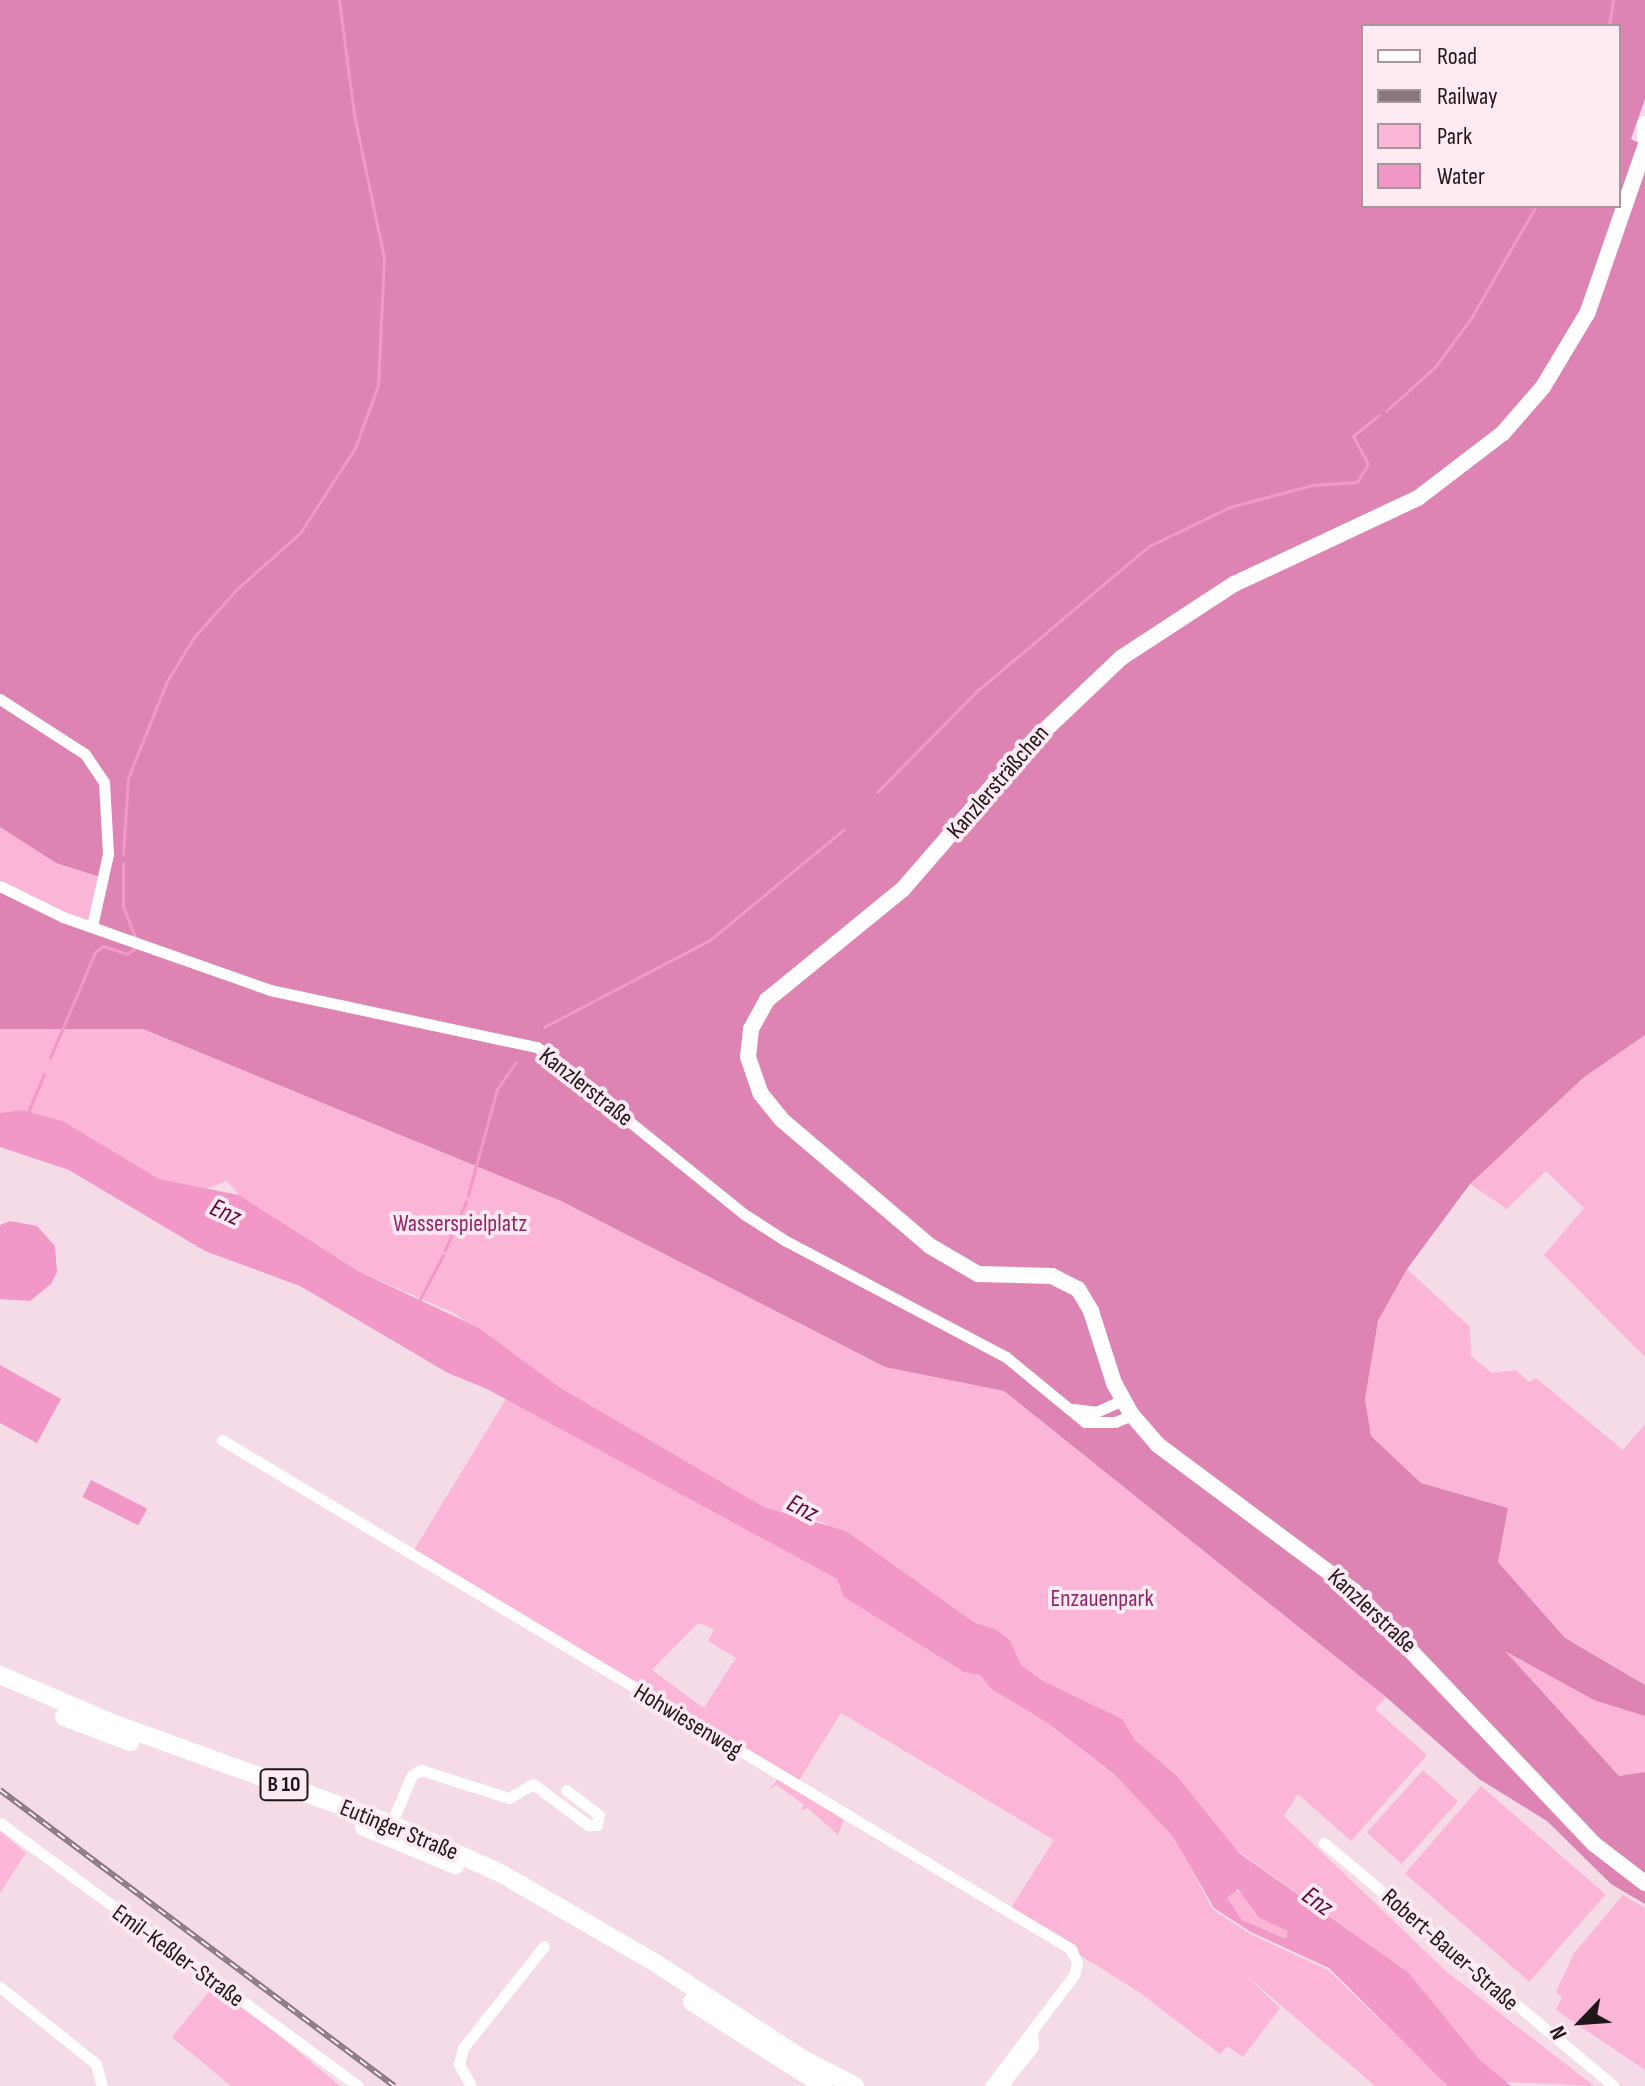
<!DOCTYPE html>
<meta charset="utf-8">
<style>
body{margin:0}
#map{position:relative;width:1645px;height:2086px;overflow:hidden;background:#f5dbe7;font-family:"Sofia Sans Condensed",sans-serif}
div>[style]{position:absolute}
.green>*{inset:0;background:#fbb5d7;transform-origin:0 0}
.forest>*{inset:0;background:#dd84b2}
.water>*{inset:0;background:#f298c6;transform-origin:0 0}
.stream>*{height:3px;margin:-1.5px;padding:0 1.5px;transform-origin:1.5px;border-radius:1.5px;background:#f298c6}
.minor>*{height:11px;margin:-5.5px;padding:0 5.5px;transform-origin:5.5px;border-radius:5.5px;background:#fff}
.secondary>*{height:16px;margin:-8px;padding:0 8px;transform-origin:8px;border-radius:8px;background:#fff}
.primary>*{height:18px;margin:-9px;padding:0 9px;transform-origin:9px;border-radius:9px;background:#fff}
.rail>*{height:6px;margin-top:-3px;transform-origin:0;background:repeating-linear-gradient(90deg,#ffe9f3 0 9px,#897780 0 18px);box-sizing:border-box;border-block:2px solid #897780}
span{translate:-50% -50%;white-space:nowrap;text-align:center;line-height:1.15;-webkit-text-stroke:8px #ffe9f3;paint-order:stroke}
.shield-label span{padding:2px 6px;background:#ffe9f3;border:2px solid;border-radius:6px;-webkit-text-stroke-width:0}
.shield-label{font-size:22px;color:#20171c;font-weight:700}
.street-label{font-size:24px;color:#20171c}
.park-label{font-size:24px;color:#902866}
.water-label{font-size:26px;color:#59083b;font-style:italic}
.legend{position:absolute;left:1361px;top:24px;width:260px;height:184px;box-sizing:border-box;background:#ffe9f3;border:2px solid #a6959d;margin:0;padding:10px 14px;list-style:none;font-size:24px;color:#20171c}
.legend li{display:flex;align-items:center;gap:16px;height:40px}
.legend b{width:40px;border:2px solid #a6959d}
.north{position:absolute;left:1541px;top:1982px;width:80px;height:80px;-webkit-text-stroke:6px #ffe9f3;paint-order:stroke;rotate:245deg;font-size:22px;font-weight:700;line-height:32px;text-align:center;color:#20171c}
.north::after{content:'';display:block;margin:auto;width:28px;height:36px;background:#20171c;clip-path:polygon(50% 0,100% 100%,50% 72%,0 100%)}
</style>
<div id="map">
<div class="green">
<div style="clip-path:polygon(0 827px,56px 863px,103px 878px,92px 926px,0 886px)"></div>
<div style="clip-path:polygon(0 1029px,143px 1029px,561px 1201px,885px 1367px,1004px 1391px,1386px 1697px,1375px 1709px,1427px 1755px,1351px 1841px,1298px 1794px,1284px 1816px,1447px 1972px,1594px 2086px,1505px 2082px,1480px 2060px,1408px 1972px,1224px 1841px,1176px 1775px,1135px 1740px,1121px 1719px,1043px 1681px,1021px 1665px,1010px 1640px,995px 1629px,975px 1624px,822px 1522px,764px 1507px,559px 1387px,454px 1313px,358px 1271px,239px 1195px,227px 1181px,205px 1189px,159px 1179px,83px 1134px,22px 1110px,0 1113px)"></div>
<div style="clip-path:polygon(1645px 1035px,1645px 1357px,1544px 1255px,1584px 1208px,1546px 1171px,1507px 1209px,1470px 1184px,1583px 1078px)"></div>
<div style="clip-path:polygon(1407px 1269px,1470px 1327px,1471px 1356px,1492px 1373px,1516px 1370px,1529px 1382px,1536px 1378px,1623px 1450px,1645px 1424px,1645px 1685px,1565px 1638px,1498px 1562px,1508px 1508px,1421px 1483px,1371px 1436px,1365px 1399px,1378px 1322px)"></div>
<div style="clip-path:polygon(evenodd,506px 1399px,837px 1579px,852px 1602px,980px 1675px,990px 1688px,1049px 1724px,1128px 1786px,1172px 1834px,1213px 1910px,1250px 1934px,1328px 1970px,1449px 2086px,1375px 2086px,1242px 1972px,1280px 2008px,1243px 2057px,1227px 2046px,1220px 2054px,1139px 1992px,1009px 1911px,1054px 1840px,841px 1713px,798px 1782px,414px 1550px,506px 1399px,698px 1623px,714px 1629px,708px 1641px,736px 1658px,704px 1708px,652px 1670px,698px 1623px)"></div>
<div style="clip-path:polygon(1503px 1649px,1645px 1707px,1645px 1772px,1619px 1776px)"></div>
<div style="left:1423px;top:1770px;width:47px;height:84px;rotate:42deg"></div>
<div style="clip-path:polygon(778px 1779px,844px 1820px,838px 1835px,808px 1808px,800px 1811px,804px 1805px,777px 1785px,769px 1789px)"></div>
<div style="left:1481px;top:1786px;width:165px;height:116px;rotate:41deg"></div>
<div style="clip-path:polygon(0 1831px,26px 1853px,0 1893px)"></div>
<div style="clip-path:polygon(1232px 1889px,1243px 1894px,1259px 1918px,1289px 1931px,1286px 1939px,1242px 1920px,1226px 1898px)"></div>
<div style="clip-path:polygon(1623px 1895px,1645px 1908px,1645px 2070px,1556px 2010px,1562px 1997px,1556px 1992px,1574px 1953px)"></div>
<div style="clip-path:polygon(216px 1983px,340px 2086px,231px 2086px,172px 2037px)"></div>
</div>
<div class="forest">
<div style="clip-path:polygon(evenodd,0 0,1645px 0,1645px 99px,1631px 139px,1645px 146px,1645px 1035px,1583px 1078px,1470px 1184px,1407px 1269px,1378px 1321px,1365px 1399px,1371px 1436px,1421px 1483px,1508px 1508px,1498px 1562px,1565px 1638px,1645px 1685px,1645px 1716px,1594px 1700px,1505px 1651px,1619px 1776px,1645px 1772px,1645px 1904px,1611px 1884px,1547px 1821px,1479px 1779px,1386px 1697px,1004px 1391px,885px 1367px,561px 1201px,143px 1029px,0 1029px,0 886px,92px 926px,103px 878px,56px 863px,0 827px,0 0,1363px 26px,1619px 26px,1619px 206px,1363px 206px,1363px 26px)"></div>
</div>
<div class="water">
<div style="clip-path:polygon(evenodd,22px 1110px,62px 1121px,159px 1179px,239px 1195px,358px 1271px,479px 1328px,559px 1387px,764px 1507px,846px 1531px,975px 1623px,995px 1629px,1010px 1640px,1021px 1665px,1043px 1681px,1122px 1719px,1135px 1740px,1176px 1775px,1239px 1853px,1408px 1972px,1480px 2060px,1511px 2086px,1448px 2086px,1329px 1968px,1251px 1932px,1214px 1908px,1172px 1835px,1115px 1775px,1049px 1724px,990px 1688px,980px 1675px,964px 1672px,844px 1597px,837px 1579px,485px 1388px,448px 1373px,300px 1286px,205px 1251px,69px 1170px,0 1147px,0 1113px,22px 1110px,1238px 1889px,1259px 1918px,1288px 1931px,1286px 1939px,1242px 1920px,1227px 1898px,1238px 1889px)"></div>
<div style="clip-path:polygon(10px 1221px,37px 1226px,55px 1246px,57px 1272px,51px 1284px,30px 1301px,0 1299px,0 1225px)"></div>
<div style="clip-path:polygon(0 1365px,61px 1399px,37px 1443px,0 1423px)"></div>
<div style="left:91px;top:1480px;width:63px;height:19px;rotate:27deg"></div>
</div>
<div class="stream">
<div style="left:1609px;top:26px;width:26px;rotate:-81deg"></div>
<div style="left:1386px;top:411px;width:66px;rotate:-41.9deg"></div>
<div style="left:1435px;top:367px;width:61px;rotate:-53.7deg"></div>
<div style="left:1471px;top:318px;width:129px;rotate:-59.9deg"></div>
<div style="left:877px;top:792px;width:144px;rotate:-45.3deg"></div>
<div style="left:978px;top:690px;width:224px;rotate:-40.1deg"></div>
<div style="left:1149px;top:546px;width:90px;rotate:-25.7deg"></div>
<div style="left:1230px;top:507px;width:85px;rotate:-15deg"></div>
<div style="left:1312px;top:485px;width:45px;rotate:-3.8deg"></div>
<div style="left:1357px;top:482px;width:21px;rotate:-59deg"></div>
<div style="left:1368px;top:464px;width:32px;rotate:-118deg"></div>
<div style="left:1353px;top:436px;width:33px;rotate:-39deg"></div>
<div style="left:123px;top:854px;width:76px;rotate:-86.2deg"></div>
<div style="left:128px;top:778px;width:105px;rotate:-68.1deg"></div>
<div style="left:167px;top:681px;width:52px;rotate:-58.5deg"></div>
<div style="left:194px;top:637px;width:64px;rotate:-48.1deg"></div>
<div style="left:237px;top:589px;width:84px;rotate:-41.6deg"></div>
<div style="left:300px;top:533px;width:101px;rotate:-57.1deg"></div>
<div style="left:355px;top:448px;width:67px;rotate:-69.9deg"></div>
<div style="left:378px;top:385px;width:127px;rotate:-87.3deg"></div>
<div style="left:384px;top:258px;width:147px;rotate:-101.8deg"></div>
<div style="left:354px;top:114px;width:115px;rotate:-97.5deg"></div>
<div style="left:123px;top:863px;width:43px;rotate:90deg"></div>
<div style="left:123px;top:906px;width:36px;rotate:69deg"></div>
<div style="left:544px;top:1027px;width:187px;rotate:-27.7deg"></div>
<div style="left:710px;top:940px;width:174px;rotate:-39.6deg"></div>
<div style="left:50px;top:1058px;width:115px;rotate:-67deg"></div>
<div style="left:95px;top:952px;width:10px;rotate:-37deg"></div>
<div style="left:103px;top:946px;width:25px;rotate:18deg"></div>
<div style="left:127px;top:954px;width:9px;rotate:-36deg"></div>
<div style="left:27px;top:1115px;width:44px;rotate:-67.5deg"></div>
<div style="left:468px;top:1195px;width:110px;rotate:-74.7deg"></div>
<div style="left:497px;top:1089px;width:33px;rotate:-55deg"></div>
<div style="left:445px;top:1250px;width:53px;rotate:-66.8deg"></div>
<div style="left:419px;top:1301px;width:52px;rotate:-62.4deg"></div>
</div>
<div class="minor">
<div style="left:0;top:699px;width:101px;rotate:32.9deg"></div>
<div style="left:85px;top:754px;width:34px;rotate:56deg"></div>
<div style="left:104px;top:782px;width:72px;rotate:86.8deg"></div>
<div style="left:108px;top:854px;width:74px;rotate:102.5deg"></div>
<div style="left:0;top:886px;width:70px;rotate:26.2deg"></div>
<div style="left:63px;top:917px;width:219px;rotate:19.4deg"></div>
<div style="left:270px;top:990px;width:273px;rotate:12.1deg"></div>
<div style="left:537px;top:1047px;width:266px;rotate:38.9deg"></div>
<div style="left:744px;top:1214px;width:50px;rotate:32.7deg"></div>
<div style="left:786px;top:1241px;width:249px;rotate:27.8deg"></div>
<div style="left:1006px;top:1357px;width:102px;rotate:39.4deg"></div>
<div style="left:1085px;top:1422px;width:30px"></div>
<div style="left:1115px;top:1422px;width:18px;rotate:-22deg"></div>
<div style="left:1073px;top:1409px;width:23px;rotate:7deg"></div>
<div style="left:1096px;top:1412px;width:30px;rotate:-24deg"></div>
<div style="left:222px;top:1440px;width:990px;rotate:30.94deg"></div>
<div style="left:1071px;top:1949px;width:15px;rotate:67deg"></div>
<div style="left:1077px;top:1963px;width:12px;rotate:104deg"></div>
<div style="left:1074px;top:1975px;width:139px;rotate:127.1deg"></div>
<div style="left:0;top:1823px;width:444px;rotate:36.3deg"></div>
<div style="left:391px;top:1824px;width:53px;rotate:-66.8deg"></div>
<div style="left:412px;top:1775px;width:10px;rotate:-29deg"></div>
<div style="left:421px;top:1770px;width:92px;rotate:17.7deg"></div>
<div style="left:509px;top:1798px;width:28px;rotate:-30deg"></div>
<div style="left:533px;top:1784px;width:69px;rotate:36.7deg"></div>
<div style="left:588px;top:1825px;width:9px"></div>
<div style="left:597px;top:1825px;width:10px;rotate:-79deg"></div>
<div style="left:599px;top:1815px;width:41px;rotate:-142.9deg"></div>
<div style="left:1324px;top:1843px;width:378px;rotate:40deg"></div>
<div style="left:0;top:1987px;width:123px;rotate:38.7deg"></div>
<div style="left:96px;top:2064px;width:23px;rotate:75deg"></div>
<div style="left:471px;top:2086px;width:25px;rotate:-119deg"></div>
<div style="left:459px;top:2064px;width:16px;rotate:-76deg"></div>
<div style="left:463px;top:2048px;width:130px;rotate:-51.5deg"></div>
<div style="left:1002px;top:2086px;width:50px;rotate:-51.5deg"></div>
<div style="left:1033px;top:2047px;width:15px;rotate:-94deg"></div>
</div>
<div class="secondary">
<div style="left:1645px;top:124px;width:14px;rotate:90deg"></div>
<div style="left:1645px;top:147px;width:175px;rotate:109.1deg"></div>
<div style="left:1588px;top:312px;width:87px;rotate:121deg"></div>
<div style="left:1543px;top:387px;width:61px;rotate:131deg"></div>
<div style="left:1503px;top:433px;width:107px;rotate:142.6deg"></div>
<div style="left:1418px;top:498px;width:203px;rotate:154.9deg"></div>
<div style="left:1234px;top:584px;width:135px;rotate:146.8deg"></div>
<div style="left:1121px;top:658px;width:139px;rotate:136.5deg"></div>
<div style="left:1020px;top:754px;width:179px;rotate:130.9deg"></div>
<div style="left:903px;top:889px;width:176px;rotate:140.8deg"></div>
<div style="left:767px;top:1000px;width:33px;rotate:119deg"></div>
<div style="left:751px;top:1029px;width:28px;rotate:96deg"></div>
<div style="left:748px;top:1057px;width:39px;rotate:71deg"></div>
<div style="left:761px;top:1094px;width:33px;rotate:51deg"></div>
<div style="left:782px;top:1120px;width:194px;rotate:40.4deg"></div>
<div style="left:930px;top:1246px;width:56px;rotate:30.3deg"></div>
<div style="left:978px;top:1274px;width:74px;rotate:1.5deg"></div>
<div style="left:1052px;top:1276px;width:29px;rotate:27deg"></div>
<div style="left:1078px;top:1289px;width:26px;rotate:59deg"></div>
<div style="left:1091px;top:1311px;width:76px;rotate:72.3deg"></div>
<div style="left:1114px;top:1383px;width:37px;rotate:61deg"></div>
<div style="left:1132px;top:1415px;width:40px;rotate:49deg"></div>
<div style="left:1158px;top:1445px;width:244px;rotate:36.7deg"></div>
<div style="left:1354px;top:1591px;width:349px;rotate:46.5deg"></div>
<div style="left:1594px;top:1844px;width:64px;rotate:37.4deg"></div>
</div>
<div class="primary">
<div style="left:0;top:1675px;width:125px;rotate:23.1deg"></div>
<div style="left:115px;top:1724px;width:294px;rotate:19.9deg"></div>
<div style="left:391px;top:1824px;width:122px;rotate:24.2deg"></div>
<div style="left:502px;top:1874px;width:176px;rotate:30.1deg"></div>
<div style="left:654px;top:1962px;width:176px;rotate:33.1deg"></div>
<div style="left:801px;top:2058px;width:61px;rotate:27.4deg"></div>
<div style="left:64px;top:1717px;width:71px;rotate:20.7deg"></div>
<div style="left:364px;top:1827px;width:99px;rotate:22.7deg"></div>
<div style="left:692px;top:2002px;width:156px;rotate:32.5deg"></div>
</div>
<div class="rail">
<div style="left:0;top:1790px;width:493px;rotate:36.9deg"></div>
</div>
<div class="shield-label">
<span style="left:284px;top:1785px">B 10</span>
</div>
<div class="street-label">
<span style="left:998px;top:782px;rotate:-49deg">Kanzlersträßchen</span>
<span style="left:586px;top:1087px;rotate:38deg">Kanzlerstraße</span>
<span style="left:1372px;top:1611px;rotate:43deg">Kanzlerstraße</span>
<span style="left:688px;top:1721px;rotate:31deg">Hohwiesenweg</span>
<span style="left:399px;top:1830px;rotate:22deg">Eutinger Straße</span>
<span style="left:1450px;top:1950px;rotate:41deg">Robert-Bauer-Straße</span>
<span style="left:178px;top:1956px;rotate:36deg">Emil-Keßler-Straße</span>
</div>
<div class="park-label">
<span style="left:460px;top:1224px">Wasserspielplatz</span>
<span style="left:1102px;top:1599px">Enzauenpark</span>
</div>
<div class="water-label">
<span style="left:225px;top:1213px;rotate:24deg">Enz</span>
<span style="left:802px;top:1509px;rotate:27deg">Enz</span>
<span style="left:1317px;top:1902px;rotate:36deg">Enz</span>
</div>
<ul class="legend">
<li><b style="height:10px;background:#fff"></b>Road</li>
<li><b style="height:10px;background:#897780"></b>Railway</li>
<li><b style="height:22px;background:#fbb5d7"></b>Park</li>
<li><b style="height:22px;background:#f298c6"></b>Water</li>
</ul>
<div class="north">N</div>
</div>
